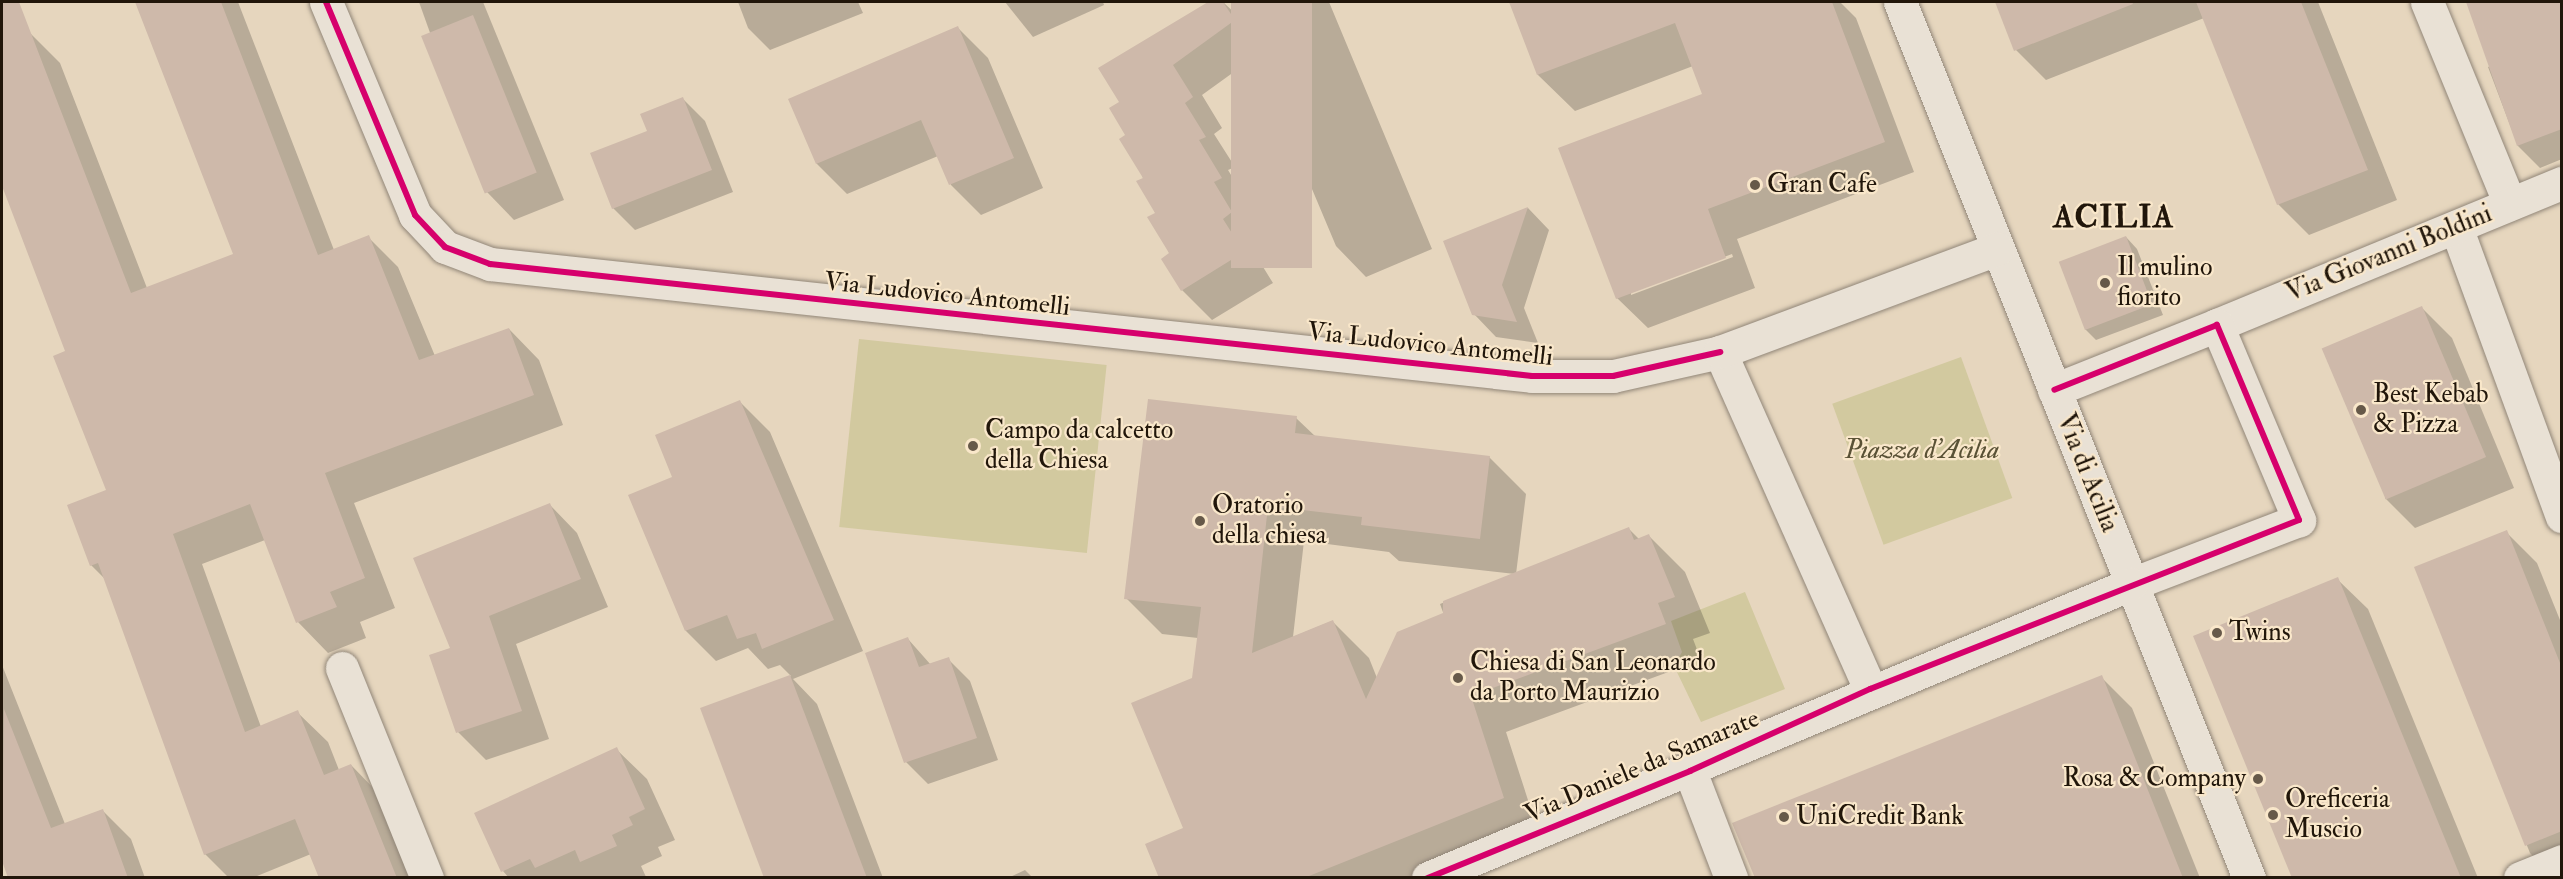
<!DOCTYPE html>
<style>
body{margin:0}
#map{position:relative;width:2563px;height:879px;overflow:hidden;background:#e6d6be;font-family:"IM FELL Double Pica",serif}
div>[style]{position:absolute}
.green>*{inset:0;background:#d2c99f;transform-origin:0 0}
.shadow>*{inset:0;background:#0003}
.building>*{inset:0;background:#ceb9aa;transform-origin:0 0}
.roads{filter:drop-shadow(0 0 2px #918678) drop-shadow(0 0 2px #918678)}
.street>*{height:33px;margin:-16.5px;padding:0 16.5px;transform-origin:16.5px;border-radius:16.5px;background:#e9e1d5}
.secondary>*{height:33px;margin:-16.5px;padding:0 16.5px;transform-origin:16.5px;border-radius:16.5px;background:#e9e1d5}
.cycleway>*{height:6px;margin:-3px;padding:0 3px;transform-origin:3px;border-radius:3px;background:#d6006c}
.dots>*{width:16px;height:16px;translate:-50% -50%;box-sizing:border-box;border:3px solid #f9e7ca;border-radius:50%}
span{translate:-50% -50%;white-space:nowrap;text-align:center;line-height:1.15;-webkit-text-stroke:4.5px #f9e7ca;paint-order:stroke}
.poi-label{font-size:26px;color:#21160a}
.left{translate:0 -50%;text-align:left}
.right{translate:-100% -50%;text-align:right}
.street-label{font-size:26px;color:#21160a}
.park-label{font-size:26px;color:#595135;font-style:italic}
.district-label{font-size:32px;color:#21160a;font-weight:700;letter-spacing:1.5px}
.frame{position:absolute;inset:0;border:3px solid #21160a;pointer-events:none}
</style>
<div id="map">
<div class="green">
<div style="left:859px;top:339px;width:249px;height:189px;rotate:6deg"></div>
<div style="left:1961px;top:357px;width:150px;height:137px;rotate:70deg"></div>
<div style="clip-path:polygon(1745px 592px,1785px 689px,1701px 722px,1674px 666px,1682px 652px,1671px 621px)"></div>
</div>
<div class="shadow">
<div style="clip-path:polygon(137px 2px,238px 2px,334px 250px,368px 237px,398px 267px,435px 356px,509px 329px,539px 360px,563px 425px,354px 503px,395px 608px,360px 622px,366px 638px,328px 653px,298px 622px,265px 540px,202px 564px,261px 727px,297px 712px,328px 742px,339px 770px,351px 765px,381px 796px,414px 878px,320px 878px,311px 854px,252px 878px,229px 878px,205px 854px,106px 580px,91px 565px,108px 490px,67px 352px,2px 182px,2px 43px,30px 33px,60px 63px,147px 288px,235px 255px)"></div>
<div style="clip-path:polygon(419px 2px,483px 2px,564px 200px,514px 220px,487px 192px)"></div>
<div style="clip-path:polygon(738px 2px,858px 2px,863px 13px,770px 50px,748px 28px)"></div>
<div style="clip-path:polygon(1005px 2px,1103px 2px,1104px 5px,1033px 37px)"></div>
<div style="clip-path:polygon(1211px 2px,1223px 2px,1240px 18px,1233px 2px,1329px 2px,1432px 249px,1366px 277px,1336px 246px,1256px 56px,1202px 95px,1222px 128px,1214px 134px,1235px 167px,1228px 170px,1251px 208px,1243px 213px,1261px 243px,1252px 249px,1273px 283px,1212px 320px,1182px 290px,1128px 135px,1121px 102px,1100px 68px)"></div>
<div style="clip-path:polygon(evenodd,1511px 2px,1689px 2px,1702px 34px,1789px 2px,1840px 2px,1856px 18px,1914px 172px,1737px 239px,1755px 288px,1648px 328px,1617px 298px,1704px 95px,1693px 66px,1575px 111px,1538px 75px,1511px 2px,1732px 254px,1733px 257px,1631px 295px,1631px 292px,1732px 254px)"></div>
<div style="clip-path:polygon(1996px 2px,2318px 2px,2397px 200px,2309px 235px,2278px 204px,2204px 18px,2046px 80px,2016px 50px)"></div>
<div style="clip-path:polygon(2468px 2px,2558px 2px,2562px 159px,2540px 168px,2518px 146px,2488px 67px,2494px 64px)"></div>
<div style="clip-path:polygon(958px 28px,988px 58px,1043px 188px,981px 215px,951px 185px,938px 156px,847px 194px,817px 164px,790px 100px)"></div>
<div style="clip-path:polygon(683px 99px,705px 121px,733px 192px,635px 230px,613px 208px,649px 132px)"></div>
<div style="clip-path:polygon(1528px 208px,1549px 230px,1524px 308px,1538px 343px,1496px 337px,1474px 314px,1445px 242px)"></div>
<div style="clip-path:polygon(2126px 237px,2137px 249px,2163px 315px,2096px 340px,2085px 329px)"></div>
<div style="clip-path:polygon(2422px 308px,2452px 338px,2514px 488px,2415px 528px,2385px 498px)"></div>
<div style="clip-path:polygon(740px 402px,770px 432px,863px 651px,793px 679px,817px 704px,883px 878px,766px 878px,702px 709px,791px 676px,780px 665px,768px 669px,748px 648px,716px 661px,686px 631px,674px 478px)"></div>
<div style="clip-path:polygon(evenodd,1296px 418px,1316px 437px,1489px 457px,1526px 494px,1516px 574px,1629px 529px,1639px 539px,1649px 536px,1685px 572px,1710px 633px,1693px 639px,1701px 660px,1506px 732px,1539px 834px,1432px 878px,1161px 878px,1185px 829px,1198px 638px,1162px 634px,1126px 598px,1296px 418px,1304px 541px,1389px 552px,1399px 561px,1515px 574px,1440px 604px,1444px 615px,1377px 678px,1369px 658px,1332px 621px,1293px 637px,1304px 541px)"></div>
<div style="clip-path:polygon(550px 505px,577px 533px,608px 607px,516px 644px,549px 739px,486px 760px,458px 732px,452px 649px)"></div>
<div style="clip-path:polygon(2506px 532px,2537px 563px,2562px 625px,2562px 878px,2554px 878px,2530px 853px,2416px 568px)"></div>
<div style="clip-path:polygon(2337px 579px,2368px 609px,2478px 878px,2292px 878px)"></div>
<div style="clip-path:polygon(908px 639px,931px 665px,948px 659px,970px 681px,998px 760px,928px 784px,906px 762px)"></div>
<div style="clip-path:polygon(2px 665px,65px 824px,102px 810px,131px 839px,145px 878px,9px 878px,2px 856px)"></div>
<div style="clip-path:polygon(2101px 677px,2132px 708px,2200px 878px,1756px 878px)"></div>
<div style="clip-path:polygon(616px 749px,647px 779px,675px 840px,658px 847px,662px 856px,641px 866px,646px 877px,509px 878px,503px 871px)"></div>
<div style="clip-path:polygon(1025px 870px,1033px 878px,1008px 878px)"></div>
</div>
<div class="building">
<div style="clip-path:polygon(2px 2px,19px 2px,131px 293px,233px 254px,135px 2px,221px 2px,318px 255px,369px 235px,419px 360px,509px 328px,534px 395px,325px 473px,365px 578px,330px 592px,337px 607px,296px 623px,250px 504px,173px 534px,245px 732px,298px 710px,324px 775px,351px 764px,397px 878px,319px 878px,295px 819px,204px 855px,98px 563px,90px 566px,67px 505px,106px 490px,53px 356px,65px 351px,2px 186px)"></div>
<div style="clip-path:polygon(1208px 2px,1223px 2px,1235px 20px,1173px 65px,1193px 97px,1185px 103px,1206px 137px,1199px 140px,1222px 178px,1214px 182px,1232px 212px,1223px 219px,1244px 252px,1181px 291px,1161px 259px,1169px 253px,1147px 217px,1155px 213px,1136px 181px,1143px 178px,1119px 139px,1125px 135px,1109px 108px,1119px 102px,1098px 68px)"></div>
<div style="left:1231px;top:2px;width:81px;height:266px"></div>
<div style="clip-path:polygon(1509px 2px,1832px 2px,1885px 142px,1708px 209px,1726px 258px,1616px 299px,1558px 148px,1702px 94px,1675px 23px,1537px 75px)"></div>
<div style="clip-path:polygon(1995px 2px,2132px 2px,2133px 4px,2014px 51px)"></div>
<div style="clip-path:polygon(2196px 2px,2301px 2px,2368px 170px,2277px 205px)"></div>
<div style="clip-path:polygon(2466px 2px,2562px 2px,2562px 129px,2517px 146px)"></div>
<div style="left:473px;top:15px;width:170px;height:56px;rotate:68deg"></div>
<div style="clip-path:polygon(958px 26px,1014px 158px,949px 185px,921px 120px,816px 164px,788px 99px)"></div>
<div style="clip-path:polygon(683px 97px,712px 170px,612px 209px,590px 153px,647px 131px,640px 114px)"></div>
<div style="clip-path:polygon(1528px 207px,1502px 285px,1517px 322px,1472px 315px,1443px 241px)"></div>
<div style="left:2126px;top:236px;width:73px;height:72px;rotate:69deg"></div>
<div style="left:2422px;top:306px;width:164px;height:109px;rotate:67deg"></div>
<div style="clip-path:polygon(1148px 399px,1297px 416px,1295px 433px,1490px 456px,1480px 539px,1361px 525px,1362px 517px,1268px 506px,1252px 653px,1333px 620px,1366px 699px,1397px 632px,1443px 613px,1443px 601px,1629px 527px,1634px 540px,1649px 534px,1675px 597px,1658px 603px,1666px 624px,1471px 696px,1504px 798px,1304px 878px,1159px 878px,1145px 844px,1183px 828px,1131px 703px,1192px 678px,1201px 607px,1124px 599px)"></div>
<div style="clip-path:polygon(740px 400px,834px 620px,762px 649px,756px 633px,737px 639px,727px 615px,685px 631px,628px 495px,672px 477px,655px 435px)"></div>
<div style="clip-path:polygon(550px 503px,581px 579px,489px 616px,522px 711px,456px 733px,429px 655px,450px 648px,413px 558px)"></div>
<div style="clip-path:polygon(2507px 530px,2562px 668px,2562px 831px,2525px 846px,2414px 567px)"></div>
<div style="clip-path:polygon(2338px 577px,2461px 878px,2292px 878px,2193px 636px)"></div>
<div style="clip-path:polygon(908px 637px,919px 667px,949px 657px,977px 738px,904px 763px,865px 653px)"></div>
<div style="clip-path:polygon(790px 675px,867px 878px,764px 878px,700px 708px)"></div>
<div style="clip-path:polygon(2102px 675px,2183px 878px,1755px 878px,1732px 823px)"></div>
<div style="clip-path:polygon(4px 709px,51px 828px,103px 809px,128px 878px,8px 878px,2px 861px)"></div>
<div style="clip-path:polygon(617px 747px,645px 809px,629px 817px,633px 825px,612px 835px,617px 846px,580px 862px,575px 850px,535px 868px,530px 859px,501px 872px,474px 813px)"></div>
</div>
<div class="roads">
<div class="street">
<div style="left:326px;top:2px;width:231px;rotate:67.3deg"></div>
<div style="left:415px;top:215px;width:44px;rotate:46.8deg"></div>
<div style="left:445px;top:247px;width:48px;rotate:20.7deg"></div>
<div style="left:490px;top:264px;width:1048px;rotate:6.13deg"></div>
<div style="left:1532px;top:376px;width:81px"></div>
<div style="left:1613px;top:376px;width:110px;rotate:-12.6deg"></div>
<div style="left:2427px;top:2px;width:218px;rotate:67.7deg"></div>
<div style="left:2456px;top:227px;width:308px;rotate:69.9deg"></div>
<div style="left:2217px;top:325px;width:373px;rotate:-22.4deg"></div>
<div style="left:2054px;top:390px;width:175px;rotate:-21.7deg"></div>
<div style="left:2217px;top:325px;width:212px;rotate:67.2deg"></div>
<div style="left:2299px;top:520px;width:180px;rotate:159.1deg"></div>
<div style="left:342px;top:668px;width:227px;rotate:68deg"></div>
<div style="left:1690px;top:771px;width:115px;rotate:69deg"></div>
<div style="left:2520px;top:878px;width:45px;rotate:-22deg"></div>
</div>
<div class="secondary">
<div style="left:1900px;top:2px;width:943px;rotate:68.28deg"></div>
<div style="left:1870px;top:689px;width:369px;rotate:-114deg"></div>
<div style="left:1720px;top:352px;width:296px;rotate:-20.4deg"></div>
<div style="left:1428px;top:878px;width:762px;rotate:-22.7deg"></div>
</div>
</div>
<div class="cycleway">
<div style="left:326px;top:2px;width:231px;rotate:67.3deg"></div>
<div style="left:415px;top:215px;width:44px;rotate:46.8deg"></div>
<div style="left:445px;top:247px;width:48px;rotate:20.7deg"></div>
<div style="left:490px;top:264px;width:1048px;rotate:6.13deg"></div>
<div style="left:1532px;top:376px;width:81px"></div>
<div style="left:1613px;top:376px;width:110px;rotate:-12.6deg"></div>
<div style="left:1428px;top:878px;width:283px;rotate:-22.2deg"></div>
<div style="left:1690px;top:771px;width:198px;rotate:-24.5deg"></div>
<div style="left:1870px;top:689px;width:461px;rotate:-21.5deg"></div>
<div style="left:2299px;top:520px;width:212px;rotate:-112.8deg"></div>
<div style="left:2217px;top:325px;width:175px;rotate:158.3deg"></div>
</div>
<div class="dots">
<div style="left:1755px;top:185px;background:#665949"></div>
<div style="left:2105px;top:283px;background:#665949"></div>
<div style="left:2361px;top:410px;background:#665949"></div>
<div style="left:973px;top:446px;background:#665949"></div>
<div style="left:1200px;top:521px;background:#665949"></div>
<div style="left:2217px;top:633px;background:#665949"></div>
<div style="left:1458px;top:678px;background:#665949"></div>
<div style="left:2258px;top:779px;background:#665949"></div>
<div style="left:2273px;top:815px;background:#665949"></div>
<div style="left:1784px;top:817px;background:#665949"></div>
</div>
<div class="poi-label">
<span class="left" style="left:1767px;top:185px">Gran Cafe</span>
<span class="left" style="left:2117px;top:283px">Il mulino<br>fiorito</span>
<span class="left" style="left:2373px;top:410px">Best Kebab<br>&amp; Pizza</span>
<span class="left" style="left:985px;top:446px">Campo da calcetto<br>della Chiesa</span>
<span class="left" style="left:1212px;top:521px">Oratorio<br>della chiesa</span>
<span class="left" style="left:2229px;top:633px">Twins</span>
<span class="left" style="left:1470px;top:678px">Chiesa di San Leonardo<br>da Porto Maurizio</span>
<span class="right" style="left:2246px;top:779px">Rosa &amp; Company</span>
<span class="left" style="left:2285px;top:815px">Oreficeria<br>Muscio</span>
<span class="left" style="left:1796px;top:817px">UniCredit Bank</span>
</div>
<div class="street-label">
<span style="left:2389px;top:254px;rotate:-22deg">Via Giovanni Boldini</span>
<span style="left:947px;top:295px;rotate:6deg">Via Ludovico Antomelli</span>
<span style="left:1430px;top:345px;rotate:6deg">Via Ludovico Antomelli</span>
<span style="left:2087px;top:473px;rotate:68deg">Via di Acilia</span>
<span style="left:1642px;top:767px;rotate:-23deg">Via Daniele da Samarate</span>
</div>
<div class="park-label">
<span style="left:1922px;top:451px">Piazza d'Acilia</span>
</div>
<div class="district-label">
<span style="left:2114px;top:217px">ACILIA</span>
</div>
<div class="frame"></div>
</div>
